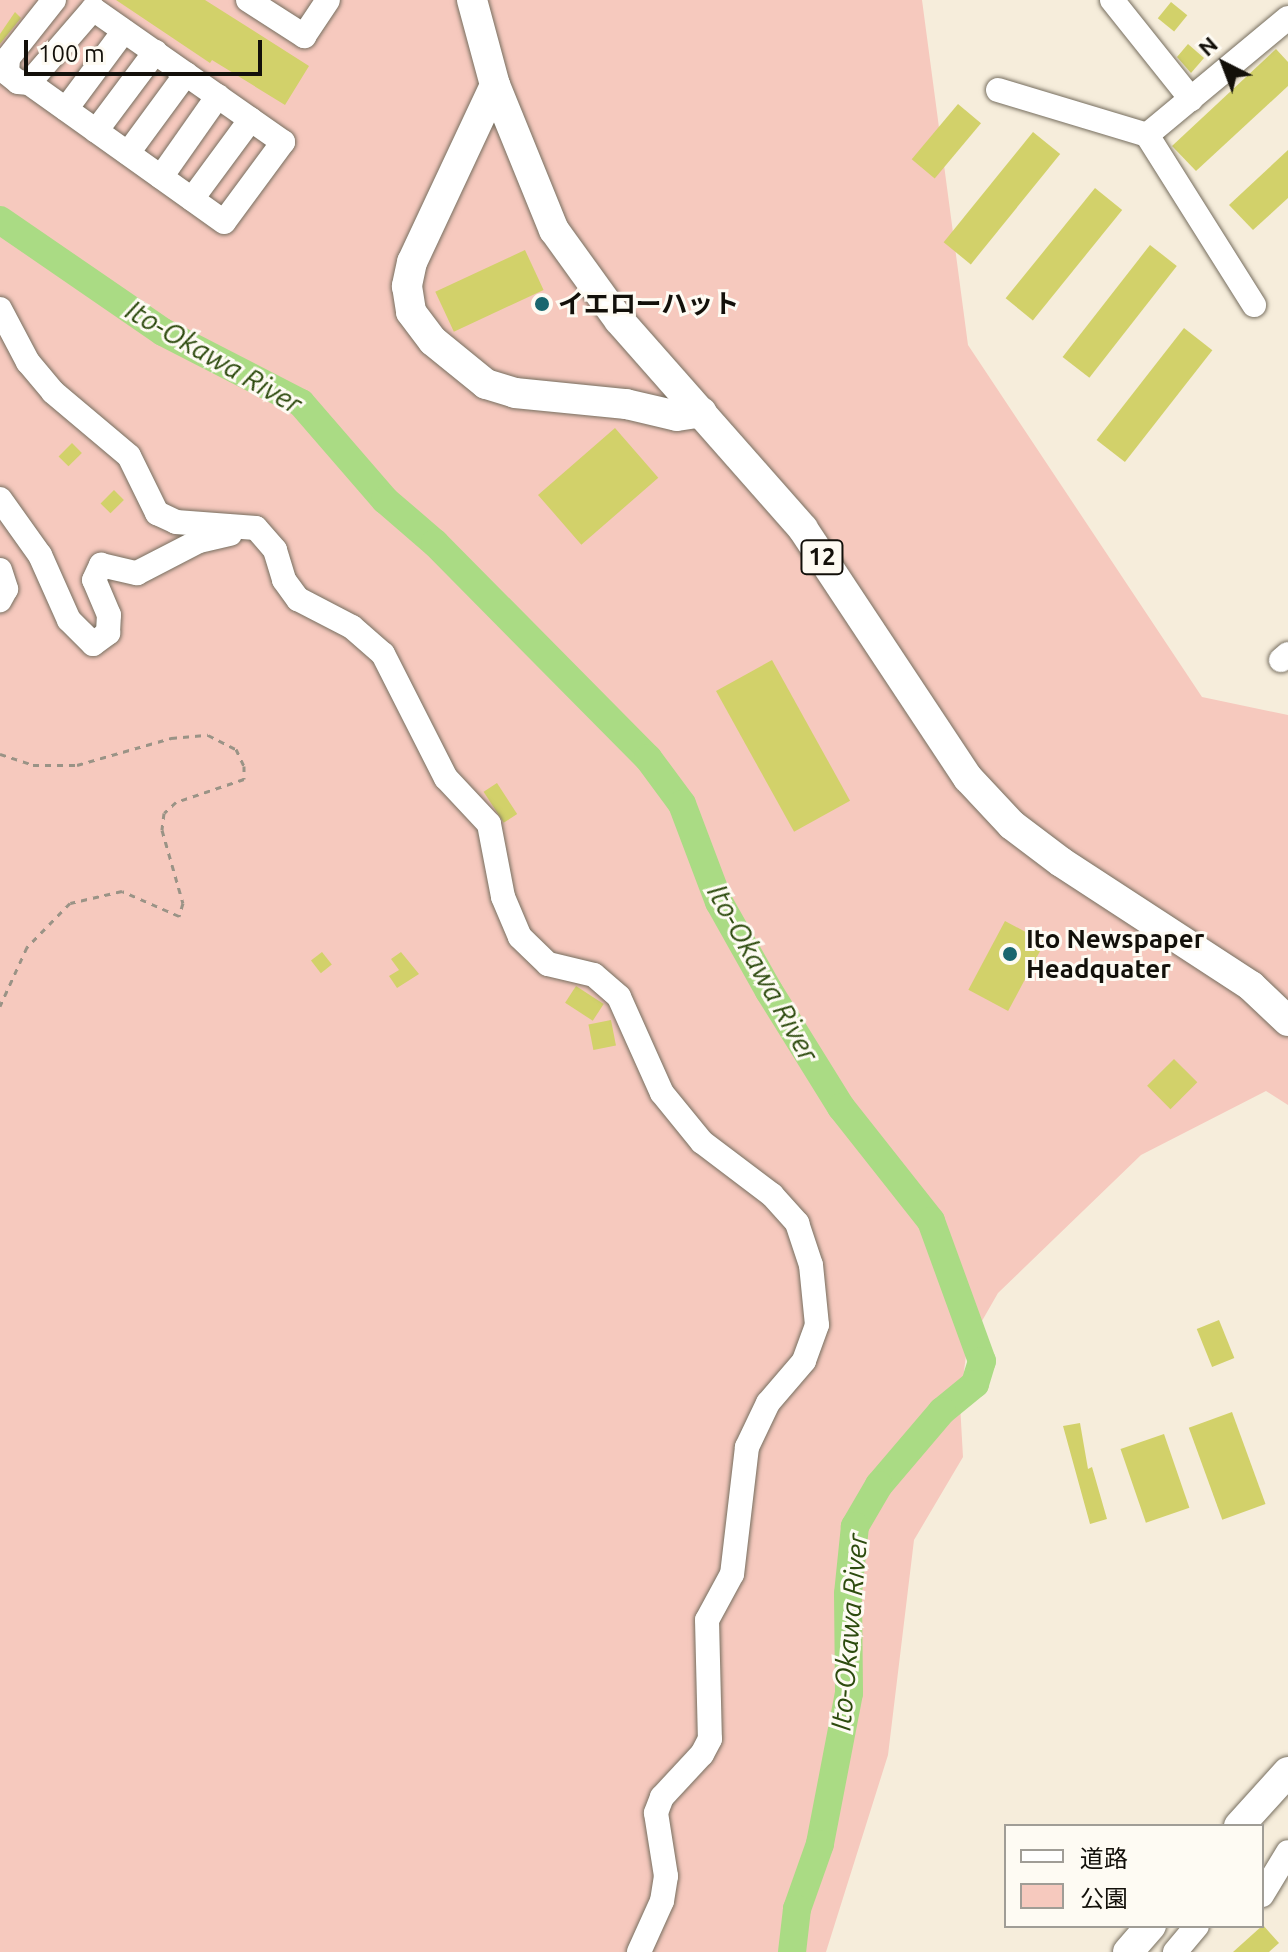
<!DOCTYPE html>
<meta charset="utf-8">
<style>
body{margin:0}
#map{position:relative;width:1288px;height:1952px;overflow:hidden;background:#f6eddb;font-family:Ubuntu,"Noto Sans JP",sans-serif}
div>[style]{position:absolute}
.green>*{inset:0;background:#f6c9be}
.river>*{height:28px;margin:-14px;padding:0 14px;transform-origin:14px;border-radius:14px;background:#aadb84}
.building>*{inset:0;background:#d2d16a;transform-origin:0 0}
.path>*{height:3px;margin-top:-1.5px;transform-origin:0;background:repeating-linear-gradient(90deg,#9a9386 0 6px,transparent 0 12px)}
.roads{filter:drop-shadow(0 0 2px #766e5f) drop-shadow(0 0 2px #766e5f)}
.minor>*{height:24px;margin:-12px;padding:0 12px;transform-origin:12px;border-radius:12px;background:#fff}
.major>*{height:30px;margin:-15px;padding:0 15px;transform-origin:15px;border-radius:15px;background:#fff}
.dots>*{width:22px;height:22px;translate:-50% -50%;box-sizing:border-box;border:4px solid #fefbf3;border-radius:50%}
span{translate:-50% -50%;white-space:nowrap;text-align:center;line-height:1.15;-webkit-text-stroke:6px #fefbf3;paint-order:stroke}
.shield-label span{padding:2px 6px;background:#fefbf3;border:2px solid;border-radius:6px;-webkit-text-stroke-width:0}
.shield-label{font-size:24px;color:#13100a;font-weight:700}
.poi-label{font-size:26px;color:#13100a;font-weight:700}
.left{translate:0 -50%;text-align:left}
.water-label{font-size:28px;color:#2d4b0e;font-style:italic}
.legend{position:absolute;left:1004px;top:1824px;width:260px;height:104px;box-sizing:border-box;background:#fefbf3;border:2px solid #a09d96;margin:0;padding:10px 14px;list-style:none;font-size:24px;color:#13100a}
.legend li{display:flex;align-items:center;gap:16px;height:40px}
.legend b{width:40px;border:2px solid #a09d96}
.north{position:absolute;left:1184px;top:24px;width:80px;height:80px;-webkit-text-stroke:6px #fefbf3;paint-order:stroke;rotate:318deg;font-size:22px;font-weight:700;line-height:32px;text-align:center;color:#13100a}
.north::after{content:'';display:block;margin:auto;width:28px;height:36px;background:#13100a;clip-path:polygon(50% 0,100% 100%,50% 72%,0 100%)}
.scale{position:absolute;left:24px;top:40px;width:238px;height:36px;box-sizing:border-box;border:4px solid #13100a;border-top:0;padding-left:10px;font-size:24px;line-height:28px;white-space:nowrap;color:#13100a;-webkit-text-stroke:6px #fefbf3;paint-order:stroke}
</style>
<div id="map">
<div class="green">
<div style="clip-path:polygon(0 0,922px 0,968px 345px,1202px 697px,1288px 715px,1288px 1105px,1266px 1091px,1141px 1155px,998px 1293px,967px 1347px,960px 1404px,963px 1457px,914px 1540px,888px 1755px,826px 1952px,0 1952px)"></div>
</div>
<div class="river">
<div style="left:0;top:220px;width:198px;rotate:34.5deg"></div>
<div style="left:163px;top:332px;width:155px;rotate:27.2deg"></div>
<div style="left:301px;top:403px;width:128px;rotate:49.1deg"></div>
<div style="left:385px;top:500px;width:66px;rotate:40.7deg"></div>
<div style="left:435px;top:543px;width:303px;rotate:45.3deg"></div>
<div style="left:648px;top:758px;width:57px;rotate:53.5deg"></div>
<div style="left:682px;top:804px;width:105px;rotate:69.3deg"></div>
<div style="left:719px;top:902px;width:102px;rotate:60.7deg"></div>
<div style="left:769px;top:991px;width:137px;rotate:58.2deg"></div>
<div style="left:841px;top:1107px;width:145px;rotate:51.7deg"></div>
<div style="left:931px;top:1221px;width:149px;rotate:70deg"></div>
<div style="left:982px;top:1361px;width:24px;rotate:107deg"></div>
<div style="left:975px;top:1384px;width:43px;rotate:140.7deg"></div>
<div style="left:942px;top:1411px;width:97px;rotate:130.4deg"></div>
<div style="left:879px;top:1485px;width:48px;rotate:120.3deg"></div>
<div style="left:855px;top:1526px;width:68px;rotate:95.9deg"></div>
<div style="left:848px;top:1594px;width:99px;rotate:89.4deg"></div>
<div style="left:849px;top:1693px;width:154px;rotate:100.9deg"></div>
<div style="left:820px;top:1844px;width:69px;rotate:109.5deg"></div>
<div style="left:797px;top:1909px;width:43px;rotate:96.6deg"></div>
</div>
<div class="building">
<div style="clip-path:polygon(116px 0,205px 0,309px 66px,285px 105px,212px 60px,210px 63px)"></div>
<div style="left:1171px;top:2px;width:21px;height:21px;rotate:39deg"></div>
<div style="clip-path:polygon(15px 12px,21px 18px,0 44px,0 34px)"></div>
<div style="clip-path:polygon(1188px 44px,1204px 58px,1191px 73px,1177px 57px)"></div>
<div style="clip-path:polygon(1276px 49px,1288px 62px,1288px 86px,1196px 171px,1172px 146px)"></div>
<div style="left:958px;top:104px;width:30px;height:72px;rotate:40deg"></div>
<div style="left:1033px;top:132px;width:35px;height:142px;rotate:39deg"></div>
<div style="clip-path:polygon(1288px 150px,1288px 198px,1253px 230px,1229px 205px)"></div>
<div style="left:1095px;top:188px;width:35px;height:142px;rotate:39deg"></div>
<div style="left:1150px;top:245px;width:34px;height:142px;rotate:38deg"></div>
<div style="left:525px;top:250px;width:44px;height:99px;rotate:65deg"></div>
<div style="left:1184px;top:328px;width:36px;height:142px;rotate:38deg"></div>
<div style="left:615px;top:428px;width:66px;height:102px;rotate:49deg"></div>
<div style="left:72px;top:443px;width:14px;height:19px;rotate:45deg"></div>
<div style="left:114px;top:490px;width:14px;height:19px;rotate:45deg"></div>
<div style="left:772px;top:660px;width:161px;height:64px;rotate:61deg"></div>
<div style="left:497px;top:783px;width:37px;height:16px;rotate:57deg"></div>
<div style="left:1005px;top:921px;width:45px;height:78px;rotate:28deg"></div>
<div style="left:322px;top:952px;width:16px;height:14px;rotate:52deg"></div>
<div style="clip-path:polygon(401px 952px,419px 974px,397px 988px,389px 976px,399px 970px,391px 959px)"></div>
<div style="left:576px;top:986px;width:33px;height:20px;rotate:33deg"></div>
<div style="left:611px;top:1020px;width:26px;height:23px;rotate:79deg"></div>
<div style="left:1174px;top:1059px;width:33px;height:38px;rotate:45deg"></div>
<div style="left:1219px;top:1320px;width:41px;height:24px;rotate:68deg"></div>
<div style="left:1232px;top:1412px;width:98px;height:46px;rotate:70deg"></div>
<div style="clip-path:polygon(1080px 1423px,1088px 1469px,1092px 1467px,1107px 1519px,1090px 1524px,1063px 1426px)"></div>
<div style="left:1164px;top:1434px;width:78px;height:46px;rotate:71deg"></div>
<div style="clip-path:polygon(1263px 1925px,1279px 1943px,1269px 1952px,1233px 1952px)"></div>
</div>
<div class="path">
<div style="left:0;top:754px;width:35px;rotate:18deg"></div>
<div style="left:33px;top:765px;width:44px"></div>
<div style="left:77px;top:765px;width:98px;rotate:-16deg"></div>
<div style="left:171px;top:738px;width:37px;rotate:-5deg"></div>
<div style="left:208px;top:735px;width:31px;rotate:27deg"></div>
<div style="left:236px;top:749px;width:19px;rotate:65deg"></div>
<div style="left:244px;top:766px;width:13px;rotate:90deg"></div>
<div style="left:244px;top:779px;width:72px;rotate:161.3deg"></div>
<div style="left:176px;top:802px;width:16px;rotate:137deg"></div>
<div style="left:164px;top:813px;width:17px;rotate:97deg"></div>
<div style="left:162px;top:830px;width:76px;rotate:74deg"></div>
<div style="left:183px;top:903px;width:14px;rotate:107deg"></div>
<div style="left:179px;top:916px;width:62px;rotate:-156.3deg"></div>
<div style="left:122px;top:891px;width:53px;rotate:167deg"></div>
<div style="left:70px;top:903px;width:62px;rotate:134.3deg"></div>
<div style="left:27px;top:947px;width:65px;rotate:114.6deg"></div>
</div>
<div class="roads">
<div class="minor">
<div style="left:248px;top:0;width:67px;rotate:32.7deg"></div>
<div style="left:304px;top:36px;width:43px;rotate:-56.3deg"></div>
<div style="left:1112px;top:0;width:127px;rotate:51.4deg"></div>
<div style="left:29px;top:83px;width:98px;rotate:-49.1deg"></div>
<div style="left:93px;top:9px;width:232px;rotate:35deg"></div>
<div style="left:283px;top:142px;width:99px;rotate:126.4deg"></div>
<div style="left:224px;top:222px;width:239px;rotate:-144.5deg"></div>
<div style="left:29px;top:83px;width:11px;rotate:-175deg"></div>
<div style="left:18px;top:82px;width:14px;rotate:-141deg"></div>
<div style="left:7px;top:73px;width:15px;rotate:-86deg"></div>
<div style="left:8px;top:58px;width:74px;rotate:-51.6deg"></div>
<div style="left:998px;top:90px;width:156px;rotate:16.8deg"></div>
<div style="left:1147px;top:135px;width:201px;rotate:57.8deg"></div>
<div style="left:66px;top:109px;width:97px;rotate:-53.4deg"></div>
<div style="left:96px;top:131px;width:99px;rotate:-53.2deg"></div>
<div style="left:1147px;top:135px;width:183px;rotate:-39.7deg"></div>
<div style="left:128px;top:153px;width:98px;rotate:-53.7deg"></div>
<div style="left:161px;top:177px;width:99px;rotate:-54.9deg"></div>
<div style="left:192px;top:199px;width:99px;rotate:-53.6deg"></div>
<div style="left:0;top:309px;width:60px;rotate:62.2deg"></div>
<div style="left:28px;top:362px;width:39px;rotate:50deg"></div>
<div style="left:53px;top:392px;width:99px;rotate:40.1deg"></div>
<div style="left:129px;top:456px;width:64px;rotate:63.8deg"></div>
<div style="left:157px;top:513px;width:21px;rotate:25deg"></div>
<div style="left:176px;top:522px;width:80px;rotate:4.3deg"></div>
<div style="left:256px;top:528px;width:29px;rotate:49deg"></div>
<div style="left:275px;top:550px;width:31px;rotate:73deg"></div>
<div style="left:284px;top:580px;width:24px;rotate:54deg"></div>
<div style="left:298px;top:599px;width:61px;rotate:27.4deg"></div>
<div style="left:352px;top:627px;width:41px;rotate:41.1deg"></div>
<div style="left:383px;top:654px;width:139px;rotate:63.1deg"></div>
<div style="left:446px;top:778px;width:63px;rotate:46.9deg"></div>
<div style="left:489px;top:824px;width:74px;rotate:79.1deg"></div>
<div style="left:503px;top:897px;width:43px;rotate:67deg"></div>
<div style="left:520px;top:937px;width:39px;rotate:44deg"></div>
<div style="left:548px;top:964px;width:47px;rotate:13.4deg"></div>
<div style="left:594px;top:975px;width:33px;rotate:41deg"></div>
<div style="left:619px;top:997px;width:105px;rotate:65.9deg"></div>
<div style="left:662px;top:1093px;width:63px;rotate:50.8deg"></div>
<div style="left:702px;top:1142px;width:88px;rotate:37.1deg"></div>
<div style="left:772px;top:1195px;width:38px;rotate:48deg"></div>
<div style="left:797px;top:1223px;width:44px;rotate:71.6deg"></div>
<div style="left:811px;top:1265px;width:60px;rotate:84.3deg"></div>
<div style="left:817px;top:1325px;width:38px;rotate:110deg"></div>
<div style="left:804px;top:1361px;width:55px;rotate:130.6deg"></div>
<div style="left:768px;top:1403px;width:49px;rotate:115.5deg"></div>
<div style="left:747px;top:1447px;width:128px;rotate:96.7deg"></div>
<div style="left:732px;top:1574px;width:52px;rotate:118.5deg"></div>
<div style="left:707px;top:1620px;width:119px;rotate:88.6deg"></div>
<div style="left:710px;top:1739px;width:17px;rotate:118deg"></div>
<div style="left:702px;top:1754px;width:59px;rotate:132.9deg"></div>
<div style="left:662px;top:1797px;width:17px;rotate:111deg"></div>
<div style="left:656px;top:1813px;width:64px;rotate:81deg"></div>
<div style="left:666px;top:1876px;width:25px;rotate:99deg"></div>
<div style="left:662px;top:1901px;width:56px;rotate:114.3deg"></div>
<div style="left:0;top:499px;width:69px;rotate:54.5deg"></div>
<div style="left:40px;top:555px;width:71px;rotate:66deg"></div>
<div style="left:69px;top:620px;width:34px;rotate:45deg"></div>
<div style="left:93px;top:644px;width:19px;rotate:-36deg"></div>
<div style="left:108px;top:633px;width:18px;rotate:-87deg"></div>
<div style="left:109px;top:615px;width:38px;rotate:-113deg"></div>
<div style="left:94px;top:580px;width:17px;rotate:-65deg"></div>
<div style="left:101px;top:565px;width:37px;rotate:13deg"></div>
<div style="left:137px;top:573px;width:70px;rotate:-27.3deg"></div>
<div style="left:199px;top:541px;width:32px;rotate:-13deg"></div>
<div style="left:0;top:570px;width:20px;rotate:72deg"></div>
<div style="left:6px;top:589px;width:13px;rotate:119deg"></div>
<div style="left:1281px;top:660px;width:9px;rotate:-41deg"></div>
<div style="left:1262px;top:1895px;width:50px;rotate:-58.8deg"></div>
<div style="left:1175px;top:1952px;width:34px;rotate:-50deg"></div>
</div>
<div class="major">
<div style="left:472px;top:0;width:88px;rotate:74.9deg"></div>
<div style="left:495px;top:85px;width:157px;rotate:67.9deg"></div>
<div style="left:554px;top:230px;width:111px;rotate:54.2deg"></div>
<div style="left:619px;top:320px;width:278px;rotate:48.6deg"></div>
<div style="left:803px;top:529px;width:299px;rotate:56.5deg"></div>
<div style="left:968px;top:778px;width:64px;rotate:46.9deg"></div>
<div style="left:1012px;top:825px;width:61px;rotate:37.1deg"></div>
<div style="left:1061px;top:862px;width:227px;rotate:33.1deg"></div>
<div style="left:1251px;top:986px;width:51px;rotate:43.4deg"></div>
<div style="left:495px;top:85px;width:195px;rotate:115.1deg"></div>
<div style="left:412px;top:262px;width:25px;rotate:102deg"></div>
<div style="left:407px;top:286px;width:26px;rotate:81deg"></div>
<div style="left:411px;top:312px;width:36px;rotate:53deg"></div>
<div style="left:433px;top:341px;width:68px;rotate:39.1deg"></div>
<div style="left:486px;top:384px;width:30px;rotate:17deg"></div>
<div style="left:515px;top:393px;width:112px;rotate:5.7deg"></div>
<div style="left:626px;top:404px;width:52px;rotate:13.2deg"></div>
<div style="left:677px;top:416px;width:25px;rotate:-9deg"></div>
<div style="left:1239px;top:1826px;width:73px;rotate:-47.8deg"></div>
<div style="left:1128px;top:1952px;width:35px;rotate:-49deg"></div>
</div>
</div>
<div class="dots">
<div style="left:542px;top:304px;background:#19666e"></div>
<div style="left:1010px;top:954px;background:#19666e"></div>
</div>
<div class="shield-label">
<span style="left:822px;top:557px">12</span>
</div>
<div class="poi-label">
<span class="left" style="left:558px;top:304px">イエローハット</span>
<span class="left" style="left:1026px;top:954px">Ito Newspaper<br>Headquater</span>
</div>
<div class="water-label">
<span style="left:214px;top:357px;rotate:30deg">Ito-Okawa River</span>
<span style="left:763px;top:973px;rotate:61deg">Ito-Okawa River</span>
<span style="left:849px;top:1632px;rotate:-85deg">Ito-Okawa River</span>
</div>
<ul class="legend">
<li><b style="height:10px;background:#fff"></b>道路</li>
<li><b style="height:22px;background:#f6c9be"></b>公園</li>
</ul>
<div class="north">N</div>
<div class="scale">100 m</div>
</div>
